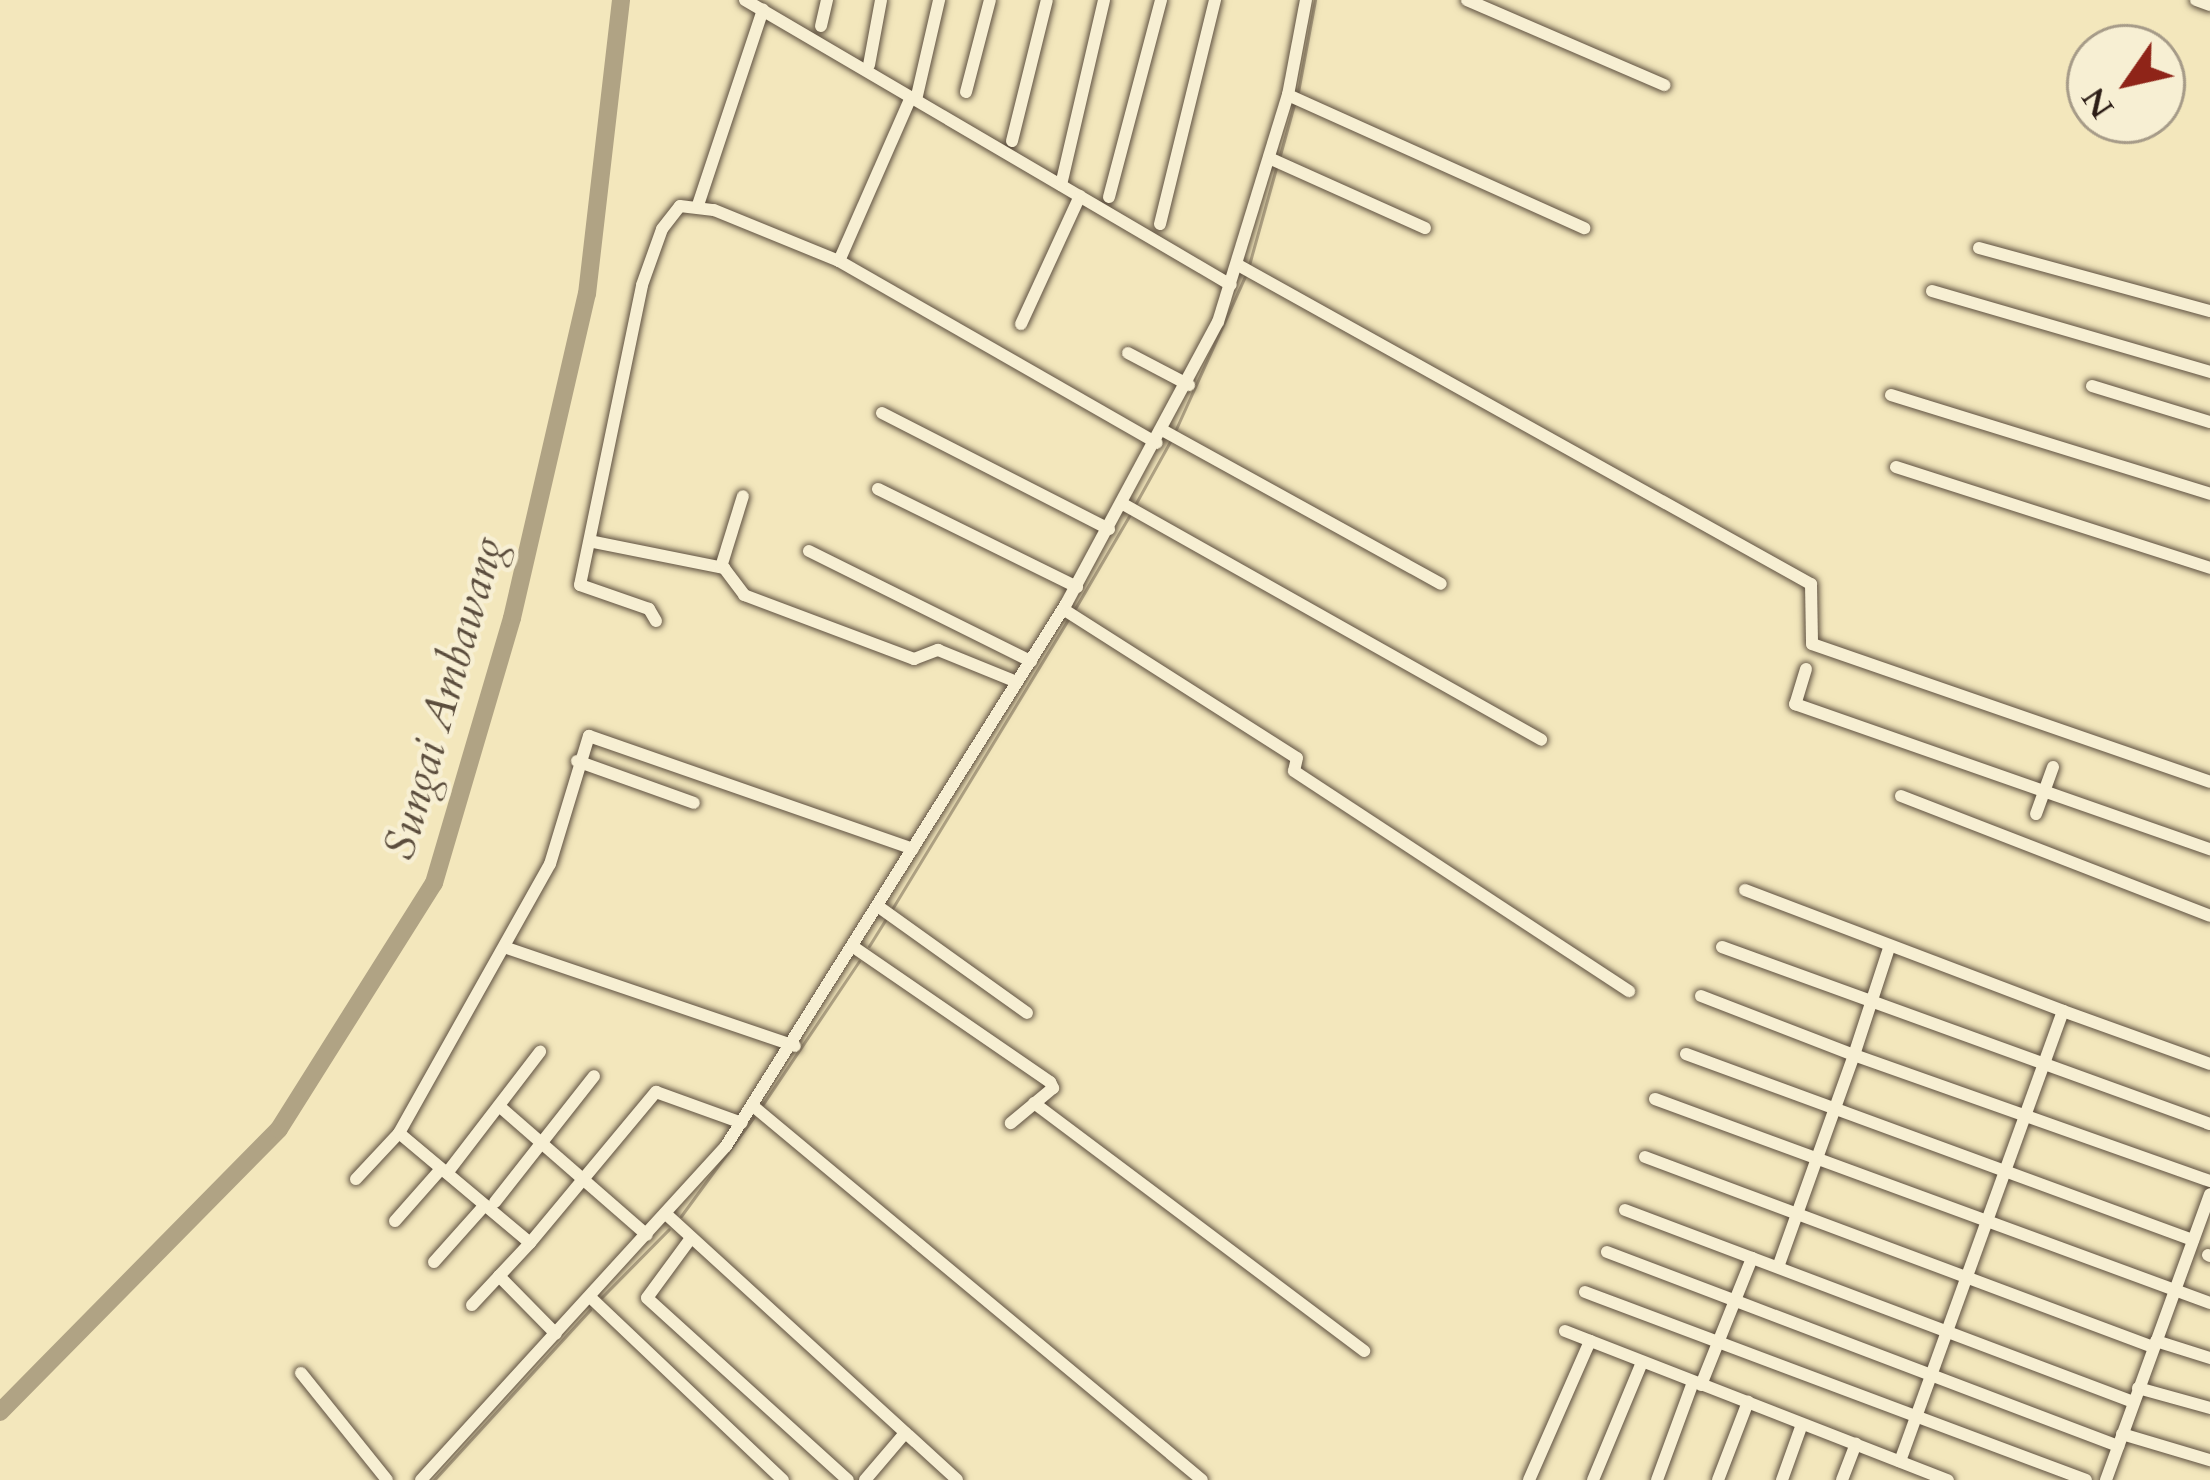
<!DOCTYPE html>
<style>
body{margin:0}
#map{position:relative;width:2210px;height:1480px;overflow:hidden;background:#f3e7bc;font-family:Cardo,serif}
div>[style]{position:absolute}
.stream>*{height:3px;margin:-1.5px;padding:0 1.5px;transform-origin:1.5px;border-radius:1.5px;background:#b0a384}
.river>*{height:18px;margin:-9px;padding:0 9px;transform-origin:9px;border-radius:9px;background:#b0a384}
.roads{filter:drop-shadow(0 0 3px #5e5040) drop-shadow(0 0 3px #5e5040)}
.minor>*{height:12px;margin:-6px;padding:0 6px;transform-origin:6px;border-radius:6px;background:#f7efd3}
span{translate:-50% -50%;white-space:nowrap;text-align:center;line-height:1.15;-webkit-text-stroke:9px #f7efd3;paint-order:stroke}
.water-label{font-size:45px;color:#5b4d3d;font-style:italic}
.north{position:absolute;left:2066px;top:24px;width:120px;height:120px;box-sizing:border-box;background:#f7efd3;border:3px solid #a69b88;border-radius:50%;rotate:236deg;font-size:33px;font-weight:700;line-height:48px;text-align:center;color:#2d1e17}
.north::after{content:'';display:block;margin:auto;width:42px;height:54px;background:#8f2418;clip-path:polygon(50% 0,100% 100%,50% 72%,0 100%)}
</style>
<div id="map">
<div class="stream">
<div style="left:1298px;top:92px;width:94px;rotate:-79.5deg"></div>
<div style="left:1280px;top:155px;width:56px;rotate:-74.5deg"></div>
<div style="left:1249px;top:265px;width:104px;rotate:-74.4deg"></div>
<div style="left:1176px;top:429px;width:170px;rotate:-65.7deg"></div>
<div style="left:1136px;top:503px;width:74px;rotate:-61deg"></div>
<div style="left:1073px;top:612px;width:117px;rotate:-59.7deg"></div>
<div style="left:892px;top:909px;width:338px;rotate:-58.7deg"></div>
<div style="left:869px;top:946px;width:34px;rotate:-58deg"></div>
<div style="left:763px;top:1104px;width:172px;rotate:-56.1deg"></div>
<div style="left:681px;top:1216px;width:122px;rotate:-53.7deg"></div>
<div style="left:602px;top:1297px;width:95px;rotate:-45.4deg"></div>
<div style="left:434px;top:1480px;width:231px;rotate:-47.5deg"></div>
</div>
<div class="river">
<div style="left:0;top:1412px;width:397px;rotate:-45.4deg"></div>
<div style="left:279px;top:1129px;width:291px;rotate:-57.8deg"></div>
<div style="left:434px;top:883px;width:276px;rotate:-73.6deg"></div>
<div style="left:512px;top:618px;width:333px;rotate:-77deg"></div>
<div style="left:587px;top:294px;width:296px;rotate:-83.4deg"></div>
</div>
<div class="roads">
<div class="minor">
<div style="left:745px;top:0;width:563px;rotate:30.39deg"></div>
<div style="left:1467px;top:0;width:215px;rotate:23.3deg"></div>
<div style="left:2196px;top:0;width:15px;rotate:20deg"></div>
<div style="left:821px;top:26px;width:27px;rotate:-77deg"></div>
<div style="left:869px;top:65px;width:66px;rotate:-79.5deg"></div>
<div style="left:966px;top:92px;width:95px;rotate:-75.4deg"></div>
<div style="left:1288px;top:95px;width:325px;rotate:24.2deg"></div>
<div style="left:916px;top:100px;width:103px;rotate:-77deg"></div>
<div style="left:1012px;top:141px;width:145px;rotate:-76.1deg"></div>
<div style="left:1269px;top:158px;width:171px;rotate:24.2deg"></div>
<div style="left:1061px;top:185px;width:190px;rotate:-76.9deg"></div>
<div style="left:1109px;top:197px;width:204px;rotate:-75.2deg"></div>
<div style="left:698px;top:205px;width:206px;rotate:-71.6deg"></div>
<div style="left:1160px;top:224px;width:231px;rotate:-76.2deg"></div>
<div style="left:1979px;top:248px;width:239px;rotate:15.3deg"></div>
<div style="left:839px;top:261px;width:179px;rotate:-66.3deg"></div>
<div style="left:1238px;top:265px;width:656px;rotate:29.11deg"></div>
<div style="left:1811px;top:584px;width:60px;rotate:89deg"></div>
<div style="left:1812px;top:644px;width:421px;rotate:19.1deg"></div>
<div style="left:1932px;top:291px;width:290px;rotate:16.2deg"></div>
<div style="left:1021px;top:324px;width:141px;rotate:-65.3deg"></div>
<div style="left:1128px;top:353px;width:69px;rotate:27.7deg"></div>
<div style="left:2092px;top:386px;width:123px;rotate:17deg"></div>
<div style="left:1891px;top:395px;width:334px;rotate:17.2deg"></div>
<div style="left:882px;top:413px;width:255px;rotate:27.1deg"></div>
<div style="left:1164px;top:431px;width:316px;rotate:28.9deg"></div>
<div style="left:1896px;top:467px;width:330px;rotate:17.8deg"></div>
<div style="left:878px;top:489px;width:222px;rotate:26.2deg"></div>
<div style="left:1123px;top:504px;width:480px;rotate:29.4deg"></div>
<div style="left:594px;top:542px;width:133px;rotate:11.3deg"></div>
<div style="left:724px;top:568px;width:34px;rotate:53deg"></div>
<div style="left:744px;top:595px;width:182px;rotate:20.6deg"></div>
<div style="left:914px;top:659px;width:26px;rotate:-21deg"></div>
<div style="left:938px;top:650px;width:85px;rotate:22.1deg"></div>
<div style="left:809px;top:551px;width:248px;rotate:26.4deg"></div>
<div style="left:721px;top:567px;width:74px;rotate:-72.8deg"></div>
<div style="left:1063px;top:609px;width:277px;rotate:32.5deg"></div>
<div style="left:1297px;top:758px;width:13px;rotate:103deg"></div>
<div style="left:1294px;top:771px;width:401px;rotate:33.3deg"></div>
<div style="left:656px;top:621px;width:14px;rotate:-120deg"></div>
<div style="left:649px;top:609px;width:73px;rotate:-160.8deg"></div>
<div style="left:580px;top:585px;width:306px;rotate:-78.3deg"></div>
<div style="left:642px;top:285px;width:59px;rotate:-70.3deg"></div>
<div style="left:662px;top:229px;width:29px;rotate:-52deg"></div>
<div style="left:680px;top:206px;width:34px;rotate:7deg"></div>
<div style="left:714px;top:210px;width:135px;rotate:22.2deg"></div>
<div style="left:839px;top:261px;width:366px;rotate:29.8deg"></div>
<div style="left:1806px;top:669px;width:37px;rotate:107deg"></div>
<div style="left:1795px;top:704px;width:440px;rotate:19.3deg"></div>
<div style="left:577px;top:761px;width:124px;rotate:19.7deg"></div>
<div style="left:1901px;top:796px;width:331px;rotate:21.2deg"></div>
<div style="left:2036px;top:814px;width:50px;rotate:-70.1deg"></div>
<div style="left:1745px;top:890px;width:340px;rotate:20.8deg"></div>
<div style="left:2063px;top:1011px;width:479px;rotate:109.9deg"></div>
<div style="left:879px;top:907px;width:182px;rotate:35.6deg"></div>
<div style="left:1722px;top:947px;width:519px;rotate:19.94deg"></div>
<div style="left:507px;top:948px;width:304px;rotate:18.8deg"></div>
<div style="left:855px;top:948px;width:237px;rotate:34.5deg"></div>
<div style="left:1050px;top:1082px;width:7px;rotate:63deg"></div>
<div style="left:1053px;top:1088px;width:55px;rotate:140.2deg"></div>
<div style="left:1889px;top:948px;width:113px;rotate:108.1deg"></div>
<div style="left:1854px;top:1055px;width:378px;rotate:19.5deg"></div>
<div style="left:1701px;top:996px;width:164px;rotate:21.1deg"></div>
<div style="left:1854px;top:1055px;width:225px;rotate:109.7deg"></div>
<div style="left:2063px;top:1011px;width:156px;rotate:19.8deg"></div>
<div style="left:1686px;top:1054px;width:540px;rotate:20.15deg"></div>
<div style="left:1655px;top:1099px;width:591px;rotate:20.18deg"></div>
<div style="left:1034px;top:1103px;width:413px;rotate:36.9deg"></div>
<div style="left:499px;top:1106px;width:196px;rotate:41.1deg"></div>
<div style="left:753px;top:1106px;width:584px;rotate:39.79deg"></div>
<div style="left:399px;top:1133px;width:308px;rotate:-60.7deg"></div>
<div style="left:550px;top:864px;width:134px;rotate:-73.1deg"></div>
<div style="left:589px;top:736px;width:343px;rotate:19.2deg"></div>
<div style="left:1645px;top:1157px;width:542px;rotate:20.51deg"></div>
<div style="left:447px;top:1173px;width:153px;rotate:-52.5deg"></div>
<div style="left:356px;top:1179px;width:63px;rotate:-46.9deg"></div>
<div style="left:399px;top:1133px;width:171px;rotate:40deg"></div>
<div style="left:530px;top:1243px;width:45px;rotate:133.2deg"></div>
<div style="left:499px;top:1276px;width:81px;rotate:45.5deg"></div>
<div style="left:495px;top:1202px;width:160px;rotate:-51.8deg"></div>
<div style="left:1625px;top:1210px;width:543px;rotate:20.7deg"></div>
<div style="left:666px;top:1214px;width:394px;rotate:42.4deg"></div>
<div style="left:395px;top:1221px;width:69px;rotate:-48.5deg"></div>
<div style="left:691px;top:1238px;width:74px;rotate:126.3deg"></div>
<div style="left:647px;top:1298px;width:271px;rotate:42.2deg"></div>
<div style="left:530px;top:1243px;width:197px;rotate:-50.2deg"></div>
<div style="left:656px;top:1092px;width:91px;rotate:19.8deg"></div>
<div style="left:1607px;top:1252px;width:547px;rotate:20.79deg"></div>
<div style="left:2208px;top:1255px;width:2px;rotate:27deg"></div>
<div style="left:434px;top:1262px;width:76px;rotate:-48.2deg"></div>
<div style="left:1585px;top:1292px;width:535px;rotate:20.57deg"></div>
<div style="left:590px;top:1297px;width:266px;rotate:43.5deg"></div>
<div style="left:472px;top:1305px;width:40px;rotate:-47deg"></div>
<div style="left:1565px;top:1331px;width:411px;rotate:21.3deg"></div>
<div style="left:2156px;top:1341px;width:57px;rotate:17.5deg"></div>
<div style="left:301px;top:1373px;width:137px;rotate:51.2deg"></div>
<div style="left:1701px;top:1385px;width:137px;rotate:-68.1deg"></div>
<div style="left:2138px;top:1388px;width:75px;rotate:15.5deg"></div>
<div style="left:2122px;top:1434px;width:92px;rotate:16.5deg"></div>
<div style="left:421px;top:1480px;width:452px;rotate:-47.6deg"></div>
<div style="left:726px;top:1146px;width:640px;rotate:-57.9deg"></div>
<div style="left:1066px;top:604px;width:320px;rotate:-61.7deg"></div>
<div style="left:1218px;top:322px;width:238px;rotate:-72.9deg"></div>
<div style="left:1288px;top:95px;width:97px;rotate:-79.3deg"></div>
<div style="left:865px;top:1480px;width:62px;rotate:-49.6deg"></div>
<div style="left:1529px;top:1480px;width:152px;rotate:-66.3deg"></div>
<div style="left:1593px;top:1480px;width:128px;rotate:-67.4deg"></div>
<div style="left:1657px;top:1480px;width:104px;rotate:-69.8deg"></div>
<div style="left:1718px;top:1480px;width:84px;rotate:-69deg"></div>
<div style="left:1782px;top:1480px;width:59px;rotate:-70.3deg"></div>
<div style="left:1842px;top:1480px;width:39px;rotate:-69deg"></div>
<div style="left:2106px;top:1480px;width:304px;rotate:-70deg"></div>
</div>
</div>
<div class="water-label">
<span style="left:444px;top:698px;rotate:-74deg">Sungai Ambawang</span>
</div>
<div class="north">N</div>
</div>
